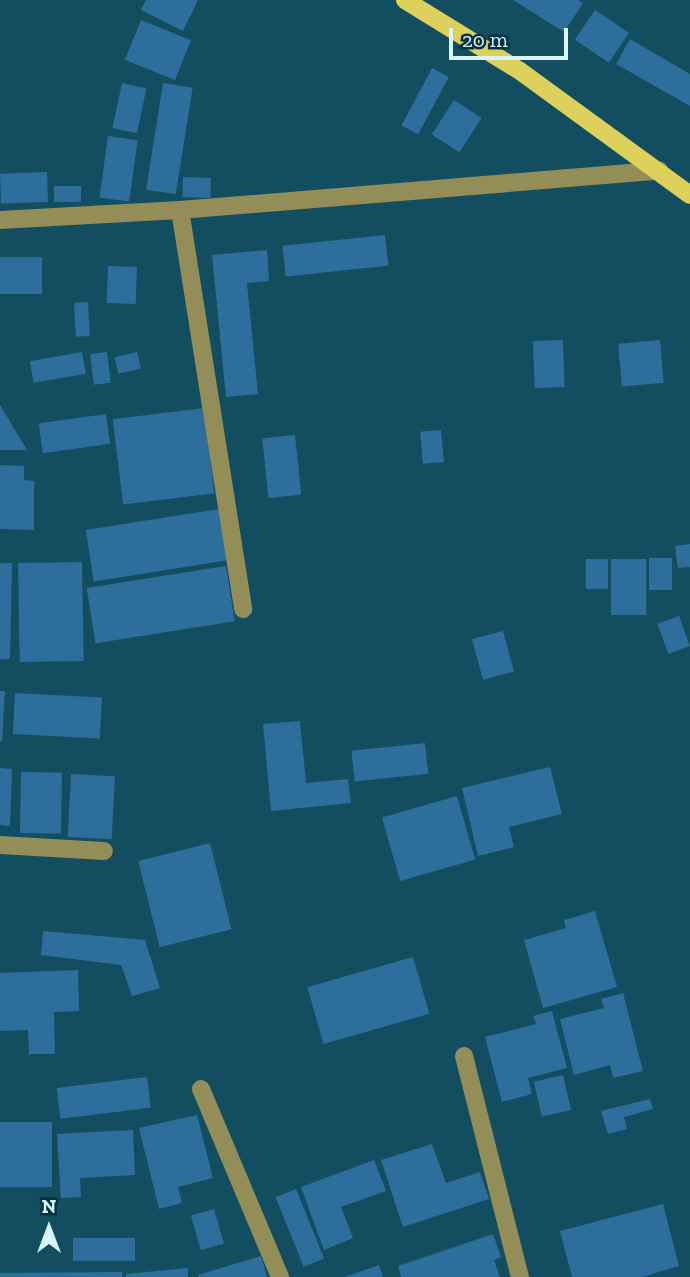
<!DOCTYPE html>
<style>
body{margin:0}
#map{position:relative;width:690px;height:1277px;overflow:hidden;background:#134e60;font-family:"Zilla Slab",serif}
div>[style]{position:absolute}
.building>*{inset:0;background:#2d6e9c;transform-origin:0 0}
.minor>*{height:18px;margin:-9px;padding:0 9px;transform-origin:9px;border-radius:9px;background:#938d57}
.major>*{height:18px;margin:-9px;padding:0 9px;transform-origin:9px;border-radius:9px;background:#ded15b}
span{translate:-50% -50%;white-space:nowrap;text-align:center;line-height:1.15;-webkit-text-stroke:6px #013240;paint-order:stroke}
.north{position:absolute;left:14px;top:1193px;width:70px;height:70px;-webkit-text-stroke:5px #013240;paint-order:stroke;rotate:0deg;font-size:19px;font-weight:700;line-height:28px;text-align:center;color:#d8f4fe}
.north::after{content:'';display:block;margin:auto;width:24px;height:32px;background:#d8f4fe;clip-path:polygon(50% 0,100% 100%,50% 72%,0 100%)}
.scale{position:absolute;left:449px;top:28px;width:119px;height:32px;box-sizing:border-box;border:4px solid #d8f4fe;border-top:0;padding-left:9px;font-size:21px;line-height:24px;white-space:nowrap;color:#d8f4fe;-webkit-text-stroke:5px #013240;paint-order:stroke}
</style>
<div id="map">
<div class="building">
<div style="clip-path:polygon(146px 0,198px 0,183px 31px,141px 10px)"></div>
<div style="clip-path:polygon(513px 0,578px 0,583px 3px,564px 32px)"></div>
<div style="left:595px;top:10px;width:41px;height:36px;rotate:34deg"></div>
<div style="left:141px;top:20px;width:54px;height:43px;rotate:22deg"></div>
<div style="clip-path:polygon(630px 39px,690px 74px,690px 106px,616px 64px)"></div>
<div style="left:432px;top:68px;width:19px;height:65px;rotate:28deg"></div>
<div style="left:122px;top:83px;width:25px;height:46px;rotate:12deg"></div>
<div style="left:163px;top:83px;width:30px;height:108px;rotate:9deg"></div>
<div style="left:454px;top:100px;width:33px;height:41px;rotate:33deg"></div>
<div style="left:108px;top:136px;width:30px;height:62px;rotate:8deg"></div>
<div style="left:47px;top:172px;width:30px;height:47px;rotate:88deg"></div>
<div style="left:183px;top:177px;width:28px;height:20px;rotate:2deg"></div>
<div style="left:54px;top:186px;width:27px;height:16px"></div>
<div style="left:385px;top:235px;width:31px;height:103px;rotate:84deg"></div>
<div style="clip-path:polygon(267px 250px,269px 281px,247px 283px,258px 394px,226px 397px,212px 255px)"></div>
<div style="left:0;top:257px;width:42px;height:37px"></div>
<div style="left:108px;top:266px;width:29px;height:37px;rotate:2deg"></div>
<div style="left:88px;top:302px;width:34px;height:14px;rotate:87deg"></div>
<div style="left:563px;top:340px;width:47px;height:30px;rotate:88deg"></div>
<div style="left:660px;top:340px;width:43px;height:42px;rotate:85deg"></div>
<div style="left:82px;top:352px;width:22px;height:53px;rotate:80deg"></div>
<div style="left:107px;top:352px;width:31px;height:17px;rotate:83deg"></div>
<div style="left:137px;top:352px;width:17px;height:23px;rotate:77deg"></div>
<div style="clip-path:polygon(0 405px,27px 450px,0 450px)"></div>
<div style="left:204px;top:408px;width:86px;height:92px;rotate:83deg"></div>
<div style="left:106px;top:414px;width:30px;height:68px;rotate:82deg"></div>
<div style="left:441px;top:430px;width:32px;height:21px;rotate:85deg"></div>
<div style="left:295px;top:435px;width:60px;height:33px;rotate:84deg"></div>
<div style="clip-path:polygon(0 465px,24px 466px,24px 480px,34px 481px,34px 530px,0 529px)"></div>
<div style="left:219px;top:509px;width:52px;height:135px;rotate:81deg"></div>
<div style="clip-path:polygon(690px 544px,690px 567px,678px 568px,675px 546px)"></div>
<div style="left:649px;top:558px;width:23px;height:32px"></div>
<div style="left:586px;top:559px;width:22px;height:30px"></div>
<div style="left:611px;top:559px;width:35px;height:56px"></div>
<div style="left:82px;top:562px;width:99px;height:64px;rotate:89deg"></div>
<div style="clip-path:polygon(0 563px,12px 563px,10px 659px,0 659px)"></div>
<div style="left:226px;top:566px;width:56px;height:141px;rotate:81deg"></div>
<div style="left:679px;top:616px;width:32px;height:23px;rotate:70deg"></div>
<div style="left:503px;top:631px;width:42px;height:32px;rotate:75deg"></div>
<div style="clip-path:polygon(0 691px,5px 691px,2px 741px,0 741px)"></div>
<div style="left:15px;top:693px;width:87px;height:41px;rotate:3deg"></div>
<div style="clip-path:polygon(300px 721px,306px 783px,348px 779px,351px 803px,271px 811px,263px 724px)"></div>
<div style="left:425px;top:743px;width:31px;height:74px;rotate:84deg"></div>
<div style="clip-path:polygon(550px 767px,562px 814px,509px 827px,514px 847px,478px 856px,462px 788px)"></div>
<div style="clip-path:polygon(0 768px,12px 769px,10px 826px,0 825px)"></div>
<div style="left:21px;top:772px;width:41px;height:61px;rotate:1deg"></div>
<div style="left:71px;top:774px;width:44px;height:63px;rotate:3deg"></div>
<div style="left:457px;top:796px;width:66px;height:78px;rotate:74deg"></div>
<div style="left:210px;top:843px;width:89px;height:74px;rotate:76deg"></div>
<div style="clip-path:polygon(595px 911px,617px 987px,543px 1008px,524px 940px,566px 928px,564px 920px)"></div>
<div style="clip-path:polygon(43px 931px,145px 940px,160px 988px,132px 996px,121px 965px,41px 955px)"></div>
<div style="left:413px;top:957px;width:59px;height:110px;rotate:74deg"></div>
<div style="clip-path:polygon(78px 970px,79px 1011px,54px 1012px,55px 1054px,29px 1054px,28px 1030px,0 1031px,0 973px)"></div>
<div style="clip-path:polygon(623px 993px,643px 1071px,613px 1078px,610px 1065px,574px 1075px,560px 1019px,604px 1008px,601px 999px)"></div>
<div style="clip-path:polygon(552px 1011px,567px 1068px,528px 1078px,532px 1094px,502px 1102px,485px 1037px,536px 1024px,533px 1016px)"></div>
<div style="left:563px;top:1075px;width:36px;height:30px;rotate:77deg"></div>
<div style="left:147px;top:1077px;width:31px;height:91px;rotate:83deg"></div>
<div style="clip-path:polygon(650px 1099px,653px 1109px,624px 1117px,627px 1129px,608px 1134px,601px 1111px)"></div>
<div style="clip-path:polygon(197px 1115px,213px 1178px,178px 1187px,182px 1203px,159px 1209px,139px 1128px)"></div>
<div style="left:52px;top:1122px;width:65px;height:52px;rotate:90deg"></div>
<div style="clip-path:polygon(133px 1130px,135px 1175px,80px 1178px,81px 1197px,61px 1198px,57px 1134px)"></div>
<div style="clip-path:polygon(432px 1144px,446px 1183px,480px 1172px,489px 1199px,403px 1227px,381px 1160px)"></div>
<div style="clip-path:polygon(374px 1160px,386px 1191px,341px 1207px,353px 1238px,324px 1250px,301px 1187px)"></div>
<div style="left:296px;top:1189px;width:75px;height:22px;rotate:68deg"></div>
<div style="clip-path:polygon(663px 1204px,679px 1266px,642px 1277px,572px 1277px,560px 1231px)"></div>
<div style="left:214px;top:1209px;width:36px;height:24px;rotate:74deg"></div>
<div style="clip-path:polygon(493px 1234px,501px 1257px,494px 1260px,500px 1277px,401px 1277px,398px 1266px)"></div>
<div style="left:135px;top:1238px;width:23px;height:62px;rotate:90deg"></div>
<div style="clip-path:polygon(261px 1256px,267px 1277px,199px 1277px,198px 1275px)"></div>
<div style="clip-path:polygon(379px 1265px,383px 1277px,345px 1277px)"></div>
<div style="clip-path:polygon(188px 1268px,188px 1277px,126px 1277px,126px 1274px)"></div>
<div style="clip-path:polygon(122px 1272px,122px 1277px,0 1277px,0 1273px)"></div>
</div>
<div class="minor">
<div style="left:180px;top:210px;width:404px;rotate:81deg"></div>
<div style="left:0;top:220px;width:180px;rotate:-3.2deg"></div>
<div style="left:180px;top:210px;width:481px;rotate:-4.7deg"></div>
<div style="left:0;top:845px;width:104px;rotate:3.3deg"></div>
<div style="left:464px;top:1056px;width:228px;rotate:75.8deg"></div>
<div style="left:201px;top:1089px;width:204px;rotate:67.2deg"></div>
</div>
<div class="major">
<div style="left:405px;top:0;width:135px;rotate:31.7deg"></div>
<div style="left:520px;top:71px;width:210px;rotate:36.1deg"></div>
</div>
<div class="north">N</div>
<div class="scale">20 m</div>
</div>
